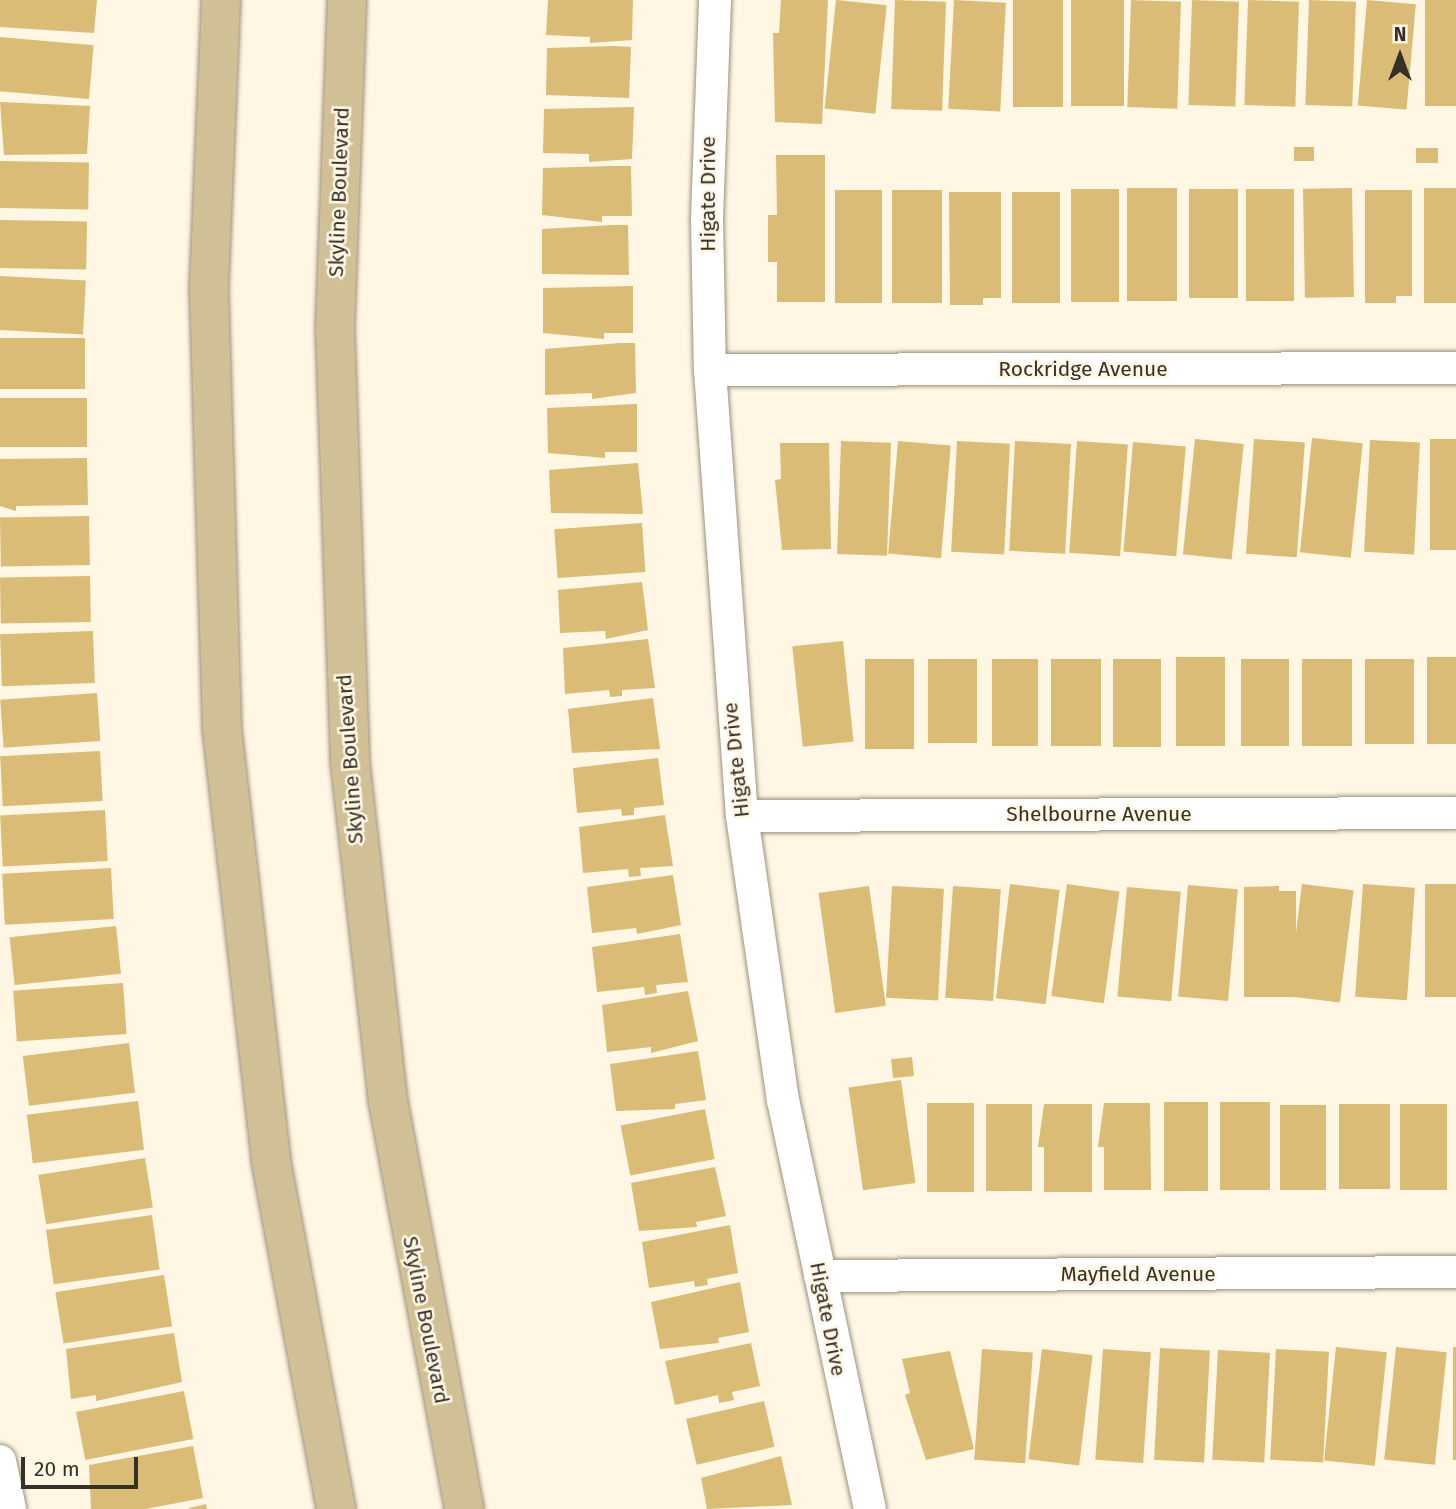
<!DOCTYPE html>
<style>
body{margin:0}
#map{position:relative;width:1456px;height:1509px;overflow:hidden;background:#fff6e4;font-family:"Fira Sans",sans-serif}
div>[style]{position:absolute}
.building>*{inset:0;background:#dbbc76;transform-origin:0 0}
.roads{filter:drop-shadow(0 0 2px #9b917c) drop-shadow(0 0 2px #9b917c)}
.street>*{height:32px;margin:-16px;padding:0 16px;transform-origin:16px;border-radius:16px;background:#fff}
.primary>*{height:38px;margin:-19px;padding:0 19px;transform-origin:19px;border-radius:19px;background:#d1bf95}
span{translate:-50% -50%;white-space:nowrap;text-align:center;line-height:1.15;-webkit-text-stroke:5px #fff6e4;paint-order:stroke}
.street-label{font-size:21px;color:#353028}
.north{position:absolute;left:1365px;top:21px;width:70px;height:70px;-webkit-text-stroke:5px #fff6e4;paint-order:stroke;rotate:0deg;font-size:19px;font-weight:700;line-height:28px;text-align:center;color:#353028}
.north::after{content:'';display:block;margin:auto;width:24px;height:32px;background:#353028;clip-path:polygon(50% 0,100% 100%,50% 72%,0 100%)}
.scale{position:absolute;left:21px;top:1457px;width:117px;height:32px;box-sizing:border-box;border:4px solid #353028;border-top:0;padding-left:9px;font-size:21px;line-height:24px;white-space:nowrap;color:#353028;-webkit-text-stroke:5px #fff6e4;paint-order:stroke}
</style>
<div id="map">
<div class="building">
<div style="clip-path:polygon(0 0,97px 0,94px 33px,0 27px)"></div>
<div style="clip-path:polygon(548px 0,633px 0,632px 40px,590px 43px,590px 37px,546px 35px)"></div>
<div style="clip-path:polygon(781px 0,828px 0,822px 124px,775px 122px,773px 33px,779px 33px)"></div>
<div style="left:836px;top:0;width:51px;height:109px;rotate:6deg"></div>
<div style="left:895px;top:0;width:51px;height:109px;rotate:2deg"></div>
<div style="left:954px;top:0;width:52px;height:109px;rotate:3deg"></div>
<div style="left:1013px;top:0;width:50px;height:107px"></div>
<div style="left:1071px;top:0;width:53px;height:106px"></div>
<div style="left:1131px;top:0;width:50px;height:107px;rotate:2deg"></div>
<div style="left:1192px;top:0;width:47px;height:105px;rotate:2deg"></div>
<div style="left:1248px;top:0;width:51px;height:105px;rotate:2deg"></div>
<div style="left:1309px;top:0;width:47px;height:105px;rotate:2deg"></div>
<div style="left:1367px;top:0;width:49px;height:106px;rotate:5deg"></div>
<div style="left:1425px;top:0;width:31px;height:106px"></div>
<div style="left:0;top:37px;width:94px;height:54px;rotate:5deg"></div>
<div style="clip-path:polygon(614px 46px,631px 47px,629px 98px,546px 95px,547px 48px)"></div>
<div style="clip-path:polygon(0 102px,90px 106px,87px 154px,4px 155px)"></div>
<div style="clip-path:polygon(634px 107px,632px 159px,589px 162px,589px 154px,543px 153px,544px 109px)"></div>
<div style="left:1294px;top:147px;width:20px;height:14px"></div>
<div style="left:1416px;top:148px;width:22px;height:15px"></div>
<div style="clip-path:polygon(776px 155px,825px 155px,825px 302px,777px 302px,777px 262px,768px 262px,768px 215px,777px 215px)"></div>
<div style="left:0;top:161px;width:89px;height:47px;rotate:1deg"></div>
<div style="clip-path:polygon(610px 166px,631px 166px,632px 216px,602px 216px,602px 222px,542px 215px,543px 168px)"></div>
<div style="left:1127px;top:188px;width:50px;height:113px"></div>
<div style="left:1352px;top:188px;width:109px;height:49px;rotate:89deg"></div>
<div style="left:1424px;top:188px;width:32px;height:115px"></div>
<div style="left:1071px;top:189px;width:48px;height:113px"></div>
<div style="left:1238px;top:189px;width:109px;height:49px;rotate:90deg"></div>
<div style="left:1246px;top:189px;width:48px;height:112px"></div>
<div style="left:835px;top:190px;width:47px;height:113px"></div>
<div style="left:892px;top:190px;width:50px;height:113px"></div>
<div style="clip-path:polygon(1365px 190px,1412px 190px,1412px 296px,1396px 296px,1396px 303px,1365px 303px)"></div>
<div style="clip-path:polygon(949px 192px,1001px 192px,1001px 298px,983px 298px,983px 305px,950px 305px)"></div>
<div style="left:1012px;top:192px;width:48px;height:111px"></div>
<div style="left:0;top:220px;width:87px;height:48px;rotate:1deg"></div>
<div style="clip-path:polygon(613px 225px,628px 225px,629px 275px,542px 274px,542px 229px)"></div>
<div style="left:0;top:276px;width:86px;height:54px;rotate:3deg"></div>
<div style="clip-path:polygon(633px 286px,633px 333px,604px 333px,604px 339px,543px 333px,543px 288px)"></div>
<div style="left:0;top:338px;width:85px;height:51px"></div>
<div style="clip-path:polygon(620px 343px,635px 343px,636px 393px,592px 399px,592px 393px,545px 395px,545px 349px)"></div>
<div style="left:87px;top:398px;width:49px;height:87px;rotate:90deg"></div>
<div style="clip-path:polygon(637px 404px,637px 452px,605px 452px,605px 458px,548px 453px,547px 408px)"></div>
<div style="left:1312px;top:438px;width:51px;height:115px;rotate:6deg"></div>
<div style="left:1195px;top:439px;width:49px;height:116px;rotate:6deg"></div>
<div style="left:1254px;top:439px;width:51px;height:115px;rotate:4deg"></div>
<div style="left:1430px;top:439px;width:26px;height:111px"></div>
<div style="left:1370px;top:440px;width:50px;height:112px;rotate:3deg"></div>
<div style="left:841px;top:441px;width:50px;height:113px;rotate:2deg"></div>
<div style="left:898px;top:441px;width:53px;height:113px;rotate:5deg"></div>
<div style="left:957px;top:441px;width:53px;height:111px;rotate:3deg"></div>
<div style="left:1015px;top:441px;width:56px;height:110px;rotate:3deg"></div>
<div style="left:1077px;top:441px;width:51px;height:112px;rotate:4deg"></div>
<div style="left:1133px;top:442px;width:53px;height:110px;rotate:5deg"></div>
<div style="clip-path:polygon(780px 443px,829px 443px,831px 549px,782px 550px,775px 480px,781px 479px)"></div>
<div style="clip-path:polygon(87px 458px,88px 505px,16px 506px,16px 511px,0 506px,0 459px)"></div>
<div style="clip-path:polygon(638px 463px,643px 514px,551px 513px,549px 470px)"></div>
<div style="left:89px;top:516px;width:49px;height:89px;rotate:89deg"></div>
<div style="left:642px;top:523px;width:49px;height:88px;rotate:86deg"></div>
<div style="left:90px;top:576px;width:46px;height:90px;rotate:89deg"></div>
<div style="clip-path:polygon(642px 582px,648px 630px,606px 639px,605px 631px,560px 633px,558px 590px)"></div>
<div style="left:93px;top:631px;width:52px;height:93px;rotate:88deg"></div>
<div style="clip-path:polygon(648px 639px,655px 688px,622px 690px,622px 696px,610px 697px,609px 690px,565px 694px,563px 648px)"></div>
<div style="left:843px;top:641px;width:101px;height:51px;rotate:84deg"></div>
<div style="left:1176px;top:657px;width:49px;height:89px"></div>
<div style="left:1427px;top:657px;width:29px;height:87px"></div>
<div style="left:865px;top:659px;width:49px;height:90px"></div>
<div style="left:928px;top:659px;width:49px;height:84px"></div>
<div style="left:992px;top:659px;width:46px;height:87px"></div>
<div style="left:1051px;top:659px;width:50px;height:87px"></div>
<div style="left:1113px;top:659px;width:48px;height:88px"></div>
<div style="left:1241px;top:659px;width:48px;height:87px"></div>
<div style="left:1302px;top:659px;width:50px;height:87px"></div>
<div style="left:1365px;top:659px;width:49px;height:85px"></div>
<div style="left:97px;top:693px;width:48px;height:97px;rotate:86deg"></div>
<div style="clip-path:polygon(653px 698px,660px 749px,572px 753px,568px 709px)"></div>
<div style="left:100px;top:751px;width:50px;height:100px;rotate:87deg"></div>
<div style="clip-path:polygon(658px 758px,664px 805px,634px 808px,634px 815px,622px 816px,621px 809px,577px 813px,573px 768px)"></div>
<div style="left:105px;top:810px;width:51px;height:105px;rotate:87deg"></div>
<div style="clip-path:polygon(665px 815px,673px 866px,640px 868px,641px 876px,629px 877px,628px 869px,583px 873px,579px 827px)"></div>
<div style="left:111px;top:868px;width:51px;height:109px;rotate:87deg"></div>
<div style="clip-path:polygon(673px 875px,681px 925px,637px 934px,636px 928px,592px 933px,587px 887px)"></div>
<div style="left:1010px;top:884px;width:50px;height:115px;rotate:7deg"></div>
<div style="left:1067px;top:884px;width:53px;height:113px;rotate:8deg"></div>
<div style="left:1302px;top:884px;width:52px;height:113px;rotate:7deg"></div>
<div style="left:1363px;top:884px;width:52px;height:113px;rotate:4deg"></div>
<div style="left:1425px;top:884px;width:31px;height:113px"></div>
<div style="left:1188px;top:885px;width:50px;height:112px;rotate:5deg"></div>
<div style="left:869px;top:886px;width:121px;height:51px;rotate:82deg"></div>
<div style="left:892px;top:886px;width:52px;height:112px;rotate:3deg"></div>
<div style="left:953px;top:886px;width:48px;height:112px;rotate:4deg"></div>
<div style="clip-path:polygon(1279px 886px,1279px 891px,1296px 891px,1296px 997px,1244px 997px,1244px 887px)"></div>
<div style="left:1127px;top:887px;width:54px;height:110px;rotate:5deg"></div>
<div style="left:116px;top:926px;width:48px;height:107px;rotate:84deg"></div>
<div style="clip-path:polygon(680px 934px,688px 982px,656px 985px,657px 993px,645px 995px,644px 987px,597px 992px,592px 947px)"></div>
<div style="left:123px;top:983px;width:51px;height:110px;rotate:86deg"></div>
<div style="clip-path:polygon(688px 991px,698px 1041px,651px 1053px,651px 1047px,607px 1052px,602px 1005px)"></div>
<div style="left:129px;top:1043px;width:50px;height:107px;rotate:83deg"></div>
<div style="clip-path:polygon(698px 1051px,706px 1100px,675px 1104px,675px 1109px,616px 1111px,610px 1064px)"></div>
<div style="left:912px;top:1057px;width:19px;height:21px;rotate:84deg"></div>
<div style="left:901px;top:1080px;width:104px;height:53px;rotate:82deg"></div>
<div style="left:138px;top:1101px;width:49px;height:112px;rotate:83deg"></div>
<div style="left:1164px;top:1102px;width:44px;height:89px"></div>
<div style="left:1220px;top:1102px;width:50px;height:88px"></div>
<div style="left:974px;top:1103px;width:89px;height:47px;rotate:90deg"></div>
<div style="clip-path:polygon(1104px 1103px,1150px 1103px,1151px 1190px,1104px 1190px,1104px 1147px,1098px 1147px)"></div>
<div style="left:986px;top:1104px;width:46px;height:87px"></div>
<div style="clip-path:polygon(1044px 1104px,1092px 1104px,1092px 1192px,1044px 1192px,1044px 1147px,1038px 1147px)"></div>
<div style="left:1339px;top:1104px;width:51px;height:85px"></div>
<div style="left:1400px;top:1104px;width:47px;height:86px"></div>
<div style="left:1280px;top:1105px;width:46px;height:85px"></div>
<div style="left:705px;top:1109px;width:51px;height:86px;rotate:79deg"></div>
<div style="left:145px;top:1158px;width:50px;height:108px;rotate:81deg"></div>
<div style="clip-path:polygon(715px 1167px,726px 1216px,696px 1222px,697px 1227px,639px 1231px,631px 1183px)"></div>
<div style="left:152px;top:1215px;width:55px;height:107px;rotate:82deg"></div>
<div style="clip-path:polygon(730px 1225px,738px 1273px,707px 1279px,708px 1285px,695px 1287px,694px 1281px,649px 1288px,642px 1242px)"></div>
<div style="left:164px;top:1275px;width:52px;height:110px;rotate:81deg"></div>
<div style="clip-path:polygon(740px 1282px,749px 1332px,718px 1338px,719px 1343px,660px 1349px,651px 1302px)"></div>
<div style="clip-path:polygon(174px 1333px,182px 1382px,96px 1401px,96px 1395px,71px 1399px,66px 1349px)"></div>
<div style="clip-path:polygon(751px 1343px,760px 1386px,732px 1392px,734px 1400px,719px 1403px,718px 1395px,675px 1405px,665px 1361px)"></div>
<div style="left:1336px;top:1347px;width:51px;height:114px;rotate:6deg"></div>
<div style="left:1396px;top:1347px;width:51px;height:113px;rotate:6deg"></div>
<div style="left:1453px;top:1347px;width:3px;height:113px"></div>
<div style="left:1160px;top:1348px;width:50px;height:112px;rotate:3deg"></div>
<div style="left:982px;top:1349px;width:51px;height:111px;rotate:4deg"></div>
<div style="left:1042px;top:1349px;width:51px;height:111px;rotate:7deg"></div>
<div style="left:1103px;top:1349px;width:48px;height:111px;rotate:4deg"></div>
<div style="left:1276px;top:1349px;width:53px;height:111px;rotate:3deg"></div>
<div style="left:1218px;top:1350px;width:52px;height:110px;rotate:3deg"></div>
<div style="clip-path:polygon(950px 1351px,974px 1449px,926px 1460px,905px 1395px,910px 1393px,902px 1359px)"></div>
<div style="left:184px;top:1391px;width:49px;height:110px;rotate:79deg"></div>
<div style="left:764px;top:1401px;width:47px;height:80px;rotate:77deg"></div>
<div style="clip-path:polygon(193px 1446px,203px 1498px,146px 1509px,91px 1509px,89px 1465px)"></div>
<div style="clip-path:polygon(781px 1456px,792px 1505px,707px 1509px,701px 1478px)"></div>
<div style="clip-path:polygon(206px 1504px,207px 1509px,189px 1509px,189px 1508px)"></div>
</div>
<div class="roads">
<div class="street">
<div style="left:715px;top:0;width:219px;rotate:92.1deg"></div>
<div style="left:707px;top:219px;width:151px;rotate:88.9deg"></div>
<div style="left:710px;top:370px;width:447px;rotate:85.9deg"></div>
<div style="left:742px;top:816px;width:287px;rotate:81.8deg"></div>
<div style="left:783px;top:1100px;width:418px;rotate:78deg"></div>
<div style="left:710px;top:370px;width:746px;rotate:-0.15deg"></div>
<div style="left:742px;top:816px;width:714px;rotate:-0.24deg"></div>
<div style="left:820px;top:1276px;width:636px;rotate:-0.36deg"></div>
<div style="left:0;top:1461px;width:49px;rotate:78.2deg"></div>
</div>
<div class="primary">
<div style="left:221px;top:0;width:291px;rotate:92.4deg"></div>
<div style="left:209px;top:291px;width:438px;rotate:88.3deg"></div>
<div style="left:222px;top:729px;width:435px;rotate:83.5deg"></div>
<div style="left:271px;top:1161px;width:354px;rotate:79.4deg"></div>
<div style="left:347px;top:0;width:329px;rotate:92.1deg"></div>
<div style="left:335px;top:329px;width:433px;rotate:88deg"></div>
<div style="left:350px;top:762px;width:341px;rotate:83.6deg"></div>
<div style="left:388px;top:1101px;width:415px;rotate:79.4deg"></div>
</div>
</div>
<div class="street-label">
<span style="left:339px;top:192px;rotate:-88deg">Skyline Boulevard</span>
<span style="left:708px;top:194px;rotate:-90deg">Higate Drive</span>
<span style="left:1083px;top:369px">Rockridge Avenue</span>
<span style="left:350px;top:759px;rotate:-94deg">Skyline Boulevard</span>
<span style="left:736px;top:760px;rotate:-96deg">Higate Drive</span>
<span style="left:1099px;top:814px">Shelbourne Avenue</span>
<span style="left:1138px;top:1274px">Mayfield Avenue</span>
<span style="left:828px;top:1319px;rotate:79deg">Higate Drive</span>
<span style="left:426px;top:1320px;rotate:79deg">Skyline Boulevard</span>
</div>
<div class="north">N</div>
<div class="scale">20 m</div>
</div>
